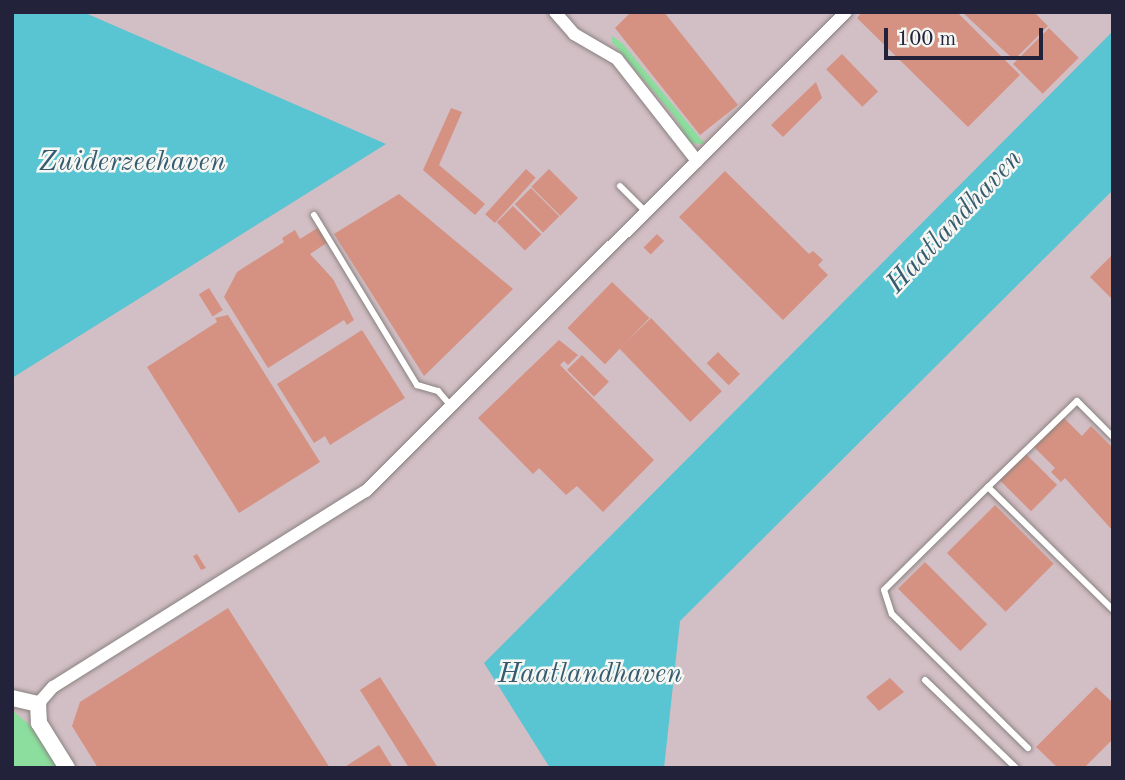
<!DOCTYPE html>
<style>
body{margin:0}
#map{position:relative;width:1125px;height:780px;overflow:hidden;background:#ede1c3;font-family:"Old Standard TT",serif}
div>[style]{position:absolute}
.industrial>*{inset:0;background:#d2bec5;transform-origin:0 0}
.green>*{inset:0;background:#8cde9e}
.water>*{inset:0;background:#59c4d2}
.building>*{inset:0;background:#d59283;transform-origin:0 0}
.roads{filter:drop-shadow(0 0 2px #88827f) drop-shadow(0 0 2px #88827f)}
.service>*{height:6px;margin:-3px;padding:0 3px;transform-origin:3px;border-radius:3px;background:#fff}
.minor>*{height:12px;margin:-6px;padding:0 6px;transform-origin:6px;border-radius:6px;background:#fff}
.tertiary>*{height:16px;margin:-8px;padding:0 8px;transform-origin:8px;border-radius:8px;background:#fff}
span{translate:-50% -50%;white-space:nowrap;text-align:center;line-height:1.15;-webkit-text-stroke:5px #f6f6f2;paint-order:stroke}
.water-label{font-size:28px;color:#355b70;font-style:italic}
.frame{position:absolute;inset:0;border:14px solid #22223b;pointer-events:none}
.scale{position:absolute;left:884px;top:28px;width:159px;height:32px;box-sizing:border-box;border:4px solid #22223b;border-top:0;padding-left:9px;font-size:21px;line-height:24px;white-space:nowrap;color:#22223b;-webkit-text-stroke:5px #f6f6f2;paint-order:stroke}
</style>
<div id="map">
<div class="industrial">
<div style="left:12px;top:12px;width:1101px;height:756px"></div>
</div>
<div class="green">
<div style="clip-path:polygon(611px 35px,623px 44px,705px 144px,690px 143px,675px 117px,612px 42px)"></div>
<div style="clip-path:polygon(12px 710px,37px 731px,61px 768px,12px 768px)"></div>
</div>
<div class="water">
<div style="clip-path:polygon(12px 12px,83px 12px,386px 144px,12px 378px)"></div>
<div style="clip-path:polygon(1113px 31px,1113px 190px,680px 621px,664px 768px,550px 768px,484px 663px)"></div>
</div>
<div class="building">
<div style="clip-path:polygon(631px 12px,664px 12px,738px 105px,700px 135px,615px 28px)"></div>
<div style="clip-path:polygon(862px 12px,957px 12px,1020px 75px,968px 127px,857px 18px)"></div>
<div style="clip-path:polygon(962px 12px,1034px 12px,1048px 26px,1014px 60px)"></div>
<div style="left:1049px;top:28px;width:42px;height:51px;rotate:45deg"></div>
<div style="left:842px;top:54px;width:52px;height:22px;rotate:46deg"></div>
<div style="clip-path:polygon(816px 82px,822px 98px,783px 137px,771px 125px)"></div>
<div style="clip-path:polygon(451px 108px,462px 112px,439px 165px,485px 204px,475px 215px,423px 170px)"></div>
<div style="left:526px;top:169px;width:13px;height:61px;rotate:42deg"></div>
<div style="left:549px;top:169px;width:41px;height:25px;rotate:45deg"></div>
<div style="clip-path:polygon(725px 171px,809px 254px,813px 251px,823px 260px,818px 265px,828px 275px,783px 320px,679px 217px)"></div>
<div style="left:531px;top:188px;width:40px;height:23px;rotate:45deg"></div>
<div style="clip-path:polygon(399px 194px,513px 289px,424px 376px,334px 234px)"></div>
<div style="left:513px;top:206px;width:40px;height:23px;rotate:45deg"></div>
<div style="clip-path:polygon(319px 227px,328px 242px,310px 254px,333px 279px,354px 320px,347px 325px,344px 320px,268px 368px,224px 297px,237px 272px,284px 242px,282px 238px,295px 230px,300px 239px)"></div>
<div style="left:657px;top:234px;width:10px;height:19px;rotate:45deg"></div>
<div style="clip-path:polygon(1113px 254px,1113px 300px,1090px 277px)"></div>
<div style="left:612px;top:282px;width:52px;height:64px;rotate:44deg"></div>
<div style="left:209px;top:288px;width:26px;height:12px;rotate:58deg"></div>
<div style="clip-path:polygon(228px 315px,320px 462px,239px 513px,147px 367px,217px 322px,215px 318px)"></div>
<div style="left:651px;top:318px;width:102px;height:44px;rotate:46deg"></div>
<div style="clip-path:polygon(362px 330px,405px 398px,330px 445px,325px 436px,314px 443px,277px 384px)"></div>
<div style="clip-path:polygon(559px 340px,578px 355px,568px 365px,564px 361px,560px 365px,654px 460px,603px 512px,577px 486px,566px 495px,539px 468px,533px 474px,478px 418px)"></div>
<div style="left:718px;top:352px;width:31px;height:16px;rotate:45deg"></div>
<div style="left:582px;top:355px;width:38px;height:21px;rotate:45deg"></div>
<div style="clip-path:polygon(1063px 417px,1082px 436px,1091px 426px,1113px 448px,1113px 531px,1065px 478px,1061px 482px,1051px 472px,1055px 468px,1033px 446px)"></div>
<div style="left:1026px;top:454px;width:44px;height:37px;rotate:45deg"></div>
<div style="left:995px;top:505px;width:83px;height:68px;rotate:45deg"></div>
<div style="clip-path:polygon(197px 554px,206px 568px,201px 570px,193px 556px)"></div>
<div style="left:925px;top:562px;width:88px;height:38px;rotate:45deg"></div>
<div style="clip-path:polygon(228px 608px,330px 768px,98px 768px,72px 726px,80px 702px)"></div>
<div style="clip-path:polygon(380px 677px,438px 768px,409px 768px,360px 690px)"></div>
<div style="clip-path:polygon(890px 678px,904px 692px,879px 711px,866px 697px)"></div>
<div style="clip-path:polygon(1096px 687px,1113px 703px,1113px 739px,1084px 768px,1058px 768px,1036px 747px)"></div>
<div style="clip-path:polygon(379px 745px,393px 768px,343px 768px)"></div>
</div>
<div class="roads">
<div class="service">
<div style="left:620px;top:186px;width:35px;rotate:45deg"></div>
<div style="left:314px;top:215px;width:199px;rotate:58.8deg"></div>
<div style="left:417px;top:385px;width:22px;rotate:16deg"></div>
<div style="left:438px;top:391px;width:20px;rotate:49deg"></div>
<div style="left:1113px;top:437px;width:51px;rotate:-135deg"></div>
<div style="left:1077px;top:401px;width:124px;rotate:136deg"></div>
<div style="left:988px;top:487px;width:175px;rotate:44.5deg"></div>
<div style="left:988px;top:487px;width:146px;rotate:135.3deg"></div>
<div style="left:884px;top:590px;width:25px;rotate:72deg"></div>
<div style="left:892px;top:614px;width:191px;rotate:44.6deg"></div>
<div style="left:925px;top:680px;width:127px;rotate:44deg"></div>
</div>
<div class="minor">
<div style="left:555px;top:12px;width:29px;rotate:49deg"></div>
<div style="left:574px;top:34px;width:50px;rotate:30.2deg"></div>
<div style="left:617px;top:59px;width:130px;rotate:51.9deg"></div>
<div style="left:38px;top:704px;width:23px;rotate:-49deg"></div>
<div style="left:53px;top:687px;width:369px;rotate:-32.1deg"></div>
<div style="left:366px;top:491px;width:678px;rotate:-44.94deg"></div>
</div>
<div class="tertiary">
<div style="left:12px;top:698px;width:27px;rotate:13deg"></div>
<div style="left:38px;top:704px;width:19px;rotate:87deg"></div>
<div style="left:39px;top:723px;width:53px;rotate:58.1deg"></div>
</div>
</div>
<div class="water-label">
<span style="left:132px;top:163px">Zuiderzeehaven</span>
<span style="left:955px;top:222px;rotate:-47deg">Haatlandhaven</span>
<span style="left:590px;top:675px">Haatlandhaven</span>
</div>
<div class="frame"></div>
<div class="scale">100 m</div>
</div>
